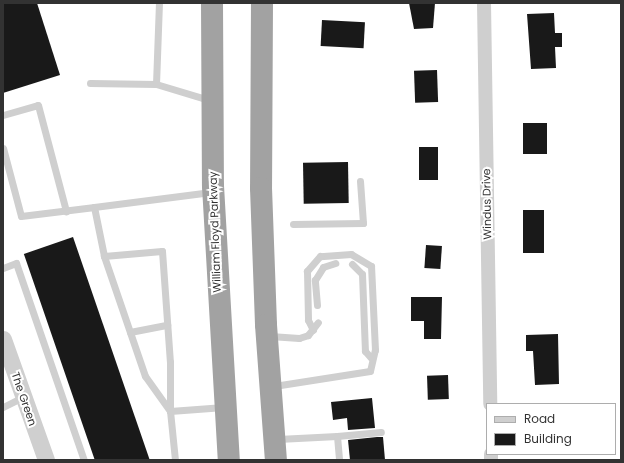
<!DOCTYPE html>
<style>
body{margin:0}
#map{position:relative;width:624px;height:463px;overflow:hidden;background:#fff;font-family:Poppins,sans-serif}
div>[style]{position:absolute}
.building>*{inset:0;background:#191919;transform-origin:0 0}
.service>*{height:7px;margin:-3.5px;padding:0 3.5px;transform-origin:3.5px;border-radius:3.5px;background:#cfcfcf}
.minor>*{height:14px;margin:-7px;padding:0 7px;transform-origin:7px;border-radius:7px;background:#cfcfcf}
.tertiary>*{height:17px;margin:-8.5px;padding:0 8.5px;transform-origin:8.5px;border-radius:8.5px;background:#cfcfcf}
.trunk>*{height:22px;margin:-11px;padding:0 11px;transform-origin:11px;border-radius:11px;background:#a2a2a2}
span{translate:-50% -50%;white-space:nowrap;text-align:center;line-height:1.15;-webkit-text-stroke:4px #fff;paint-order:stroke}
.street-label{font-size:11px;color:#323232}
.frame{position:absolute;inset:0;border:4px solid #323232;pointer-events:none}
.legend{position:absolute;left:486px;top:403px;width:130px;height:52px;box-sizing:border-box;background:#fff;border:1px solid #adadad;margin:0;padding:5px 7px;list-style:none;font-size:12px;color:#323232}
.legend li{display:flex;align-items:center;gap:8px;height:20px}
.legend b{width:20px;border:1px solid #adadad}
</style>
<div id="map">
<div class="building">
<div style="clip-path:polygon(3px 3px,37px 3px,60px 75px,3px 93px)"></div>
<div style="clip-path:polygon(409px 3px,435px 3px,433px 28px,414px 29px)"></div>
<div style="clip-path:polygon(554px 13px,555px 33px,562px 33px,562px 47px,555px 47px,556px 68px,531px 69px,527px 14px)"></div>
<div style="left:322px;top:20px;width:43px;height:26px;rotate:3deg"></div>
<div style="left:437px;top:70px;width:32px;height:23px;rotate:88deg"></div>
<div style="left:523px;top:123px;width:24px;height:31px"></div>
<div style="left:419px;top:147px;width:19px;height:33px"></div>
<div style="left:348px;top:162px;width:41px;height:45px;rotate:89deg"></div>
<div style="left:523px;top:210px;width:21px;height:43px"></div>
<div style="left:73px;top:237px;width:236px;height:52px;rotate:71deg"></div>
<div style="left:426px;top:245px;width:16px;height:23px;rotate:4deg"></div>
<div style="clip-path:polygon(411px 297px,442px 297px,441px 339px,424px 339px,424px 321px,411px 321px)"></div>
<div style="clip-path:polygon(558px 334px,559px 384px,535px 385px,533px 351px,526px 351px,526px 335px)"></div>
<div style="left:448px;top:375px;width:24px;height:21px;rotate:88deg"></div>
<div style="clip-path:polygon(372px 398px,375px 428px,348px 430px,347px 418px,333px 420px,331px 402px)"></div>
<div style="clip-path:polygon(377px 437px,383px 437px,385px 460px,350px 460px,348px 440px)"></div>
</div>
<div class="service">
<div style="left:90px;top:83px;width:66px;rotate:0.9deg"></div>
<div style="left:156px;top:84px;width:55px;rotate:16.8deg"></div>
<div style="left:156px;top:84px;width:81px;rotate:-87.9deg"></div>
<div style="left:3px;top:115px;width:36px;rotate:-16deg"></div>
<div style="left:38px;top:105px;width:110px;rotate:75.2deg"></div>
<div style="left:3px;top:148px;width:70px;rotate:75.2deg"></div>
<div style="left:21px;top:216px;width:74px;rotate:-7deg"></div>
<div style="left:293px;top:224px;width:70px;rotate:-0.8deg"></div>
<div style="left:363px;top:223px;width:42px;rotate:-94.1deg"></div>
<div style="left:162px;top:251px;width:111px;rotate:85.9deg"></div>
<div style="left:170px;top:362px;width:49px;rotate:90deg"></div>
<div style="left:170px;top:411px;width:43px;rotate:-125.5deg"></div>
<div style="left:145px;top:376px;width:127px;rotate:-108.9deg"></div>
<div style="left:104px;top:256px;width:58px;rotate:-4.9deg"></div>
<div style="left:104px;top:256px;width:50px;rotate:-101.5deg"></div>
<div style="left:94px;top:207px;width:118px;rotate:-7.3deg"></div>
<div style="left:352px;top:264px;width:14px;rotate:45deg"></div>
<div style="left:362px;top:274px;width:77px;rotate:87.8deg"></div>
<div style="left:365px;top:351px;width:9px;rotate:49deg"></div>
<div style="left:3px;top:268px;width:14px;rotate:-21deg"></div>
<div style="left:16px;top:263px;width:208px;rotate:71deg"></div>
<div style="left:317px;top:305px;width:25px;rotate:-95deg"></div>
<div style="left:315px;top:280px;width:15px;rotate:-58deg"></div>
<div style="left:323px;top:267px;width:13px;rotate:-18deg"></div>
<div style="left:130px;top:332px;width:38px;rotate:-11deg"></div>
<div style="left:270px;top:336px;width:29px;rotate:4deg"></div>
<div style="left:299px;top:338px;width:9px;rotate:-18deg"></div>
<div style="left:308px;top:335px;width:16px;rotate:-52deg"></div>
<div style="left:274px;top:386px;width:97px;rotate:-8.9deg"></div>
<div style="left:370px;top:371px;width:22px;rotate:-77deg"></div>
<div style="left:375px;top:350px;width:84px;rotate:-92.7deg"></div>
<div style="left:371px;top:266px;width:23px;rotate:-149deg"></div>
<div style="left:351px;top:254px;width:31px;rotate:176deg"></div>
<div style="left:320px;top:256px;width:20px;rotate:131deg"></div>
<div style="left:307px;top:271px;width:49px;rotate:88.8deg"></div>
<div style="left:308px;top:320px;width:11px;rotate:63deg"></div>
<div style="left:3px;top:407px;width:22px;rotate:-27deg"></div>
<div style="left:337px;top:436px;width:44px;rotate:-5.2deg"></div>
<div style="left:278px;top:439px;width:59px;rotate:-2.9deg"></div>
<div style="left:337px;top:436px;width:24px;rotate:85deg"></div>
<div style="left:175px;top:460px;width:49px;rotate:-95.8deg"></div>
<div style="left:170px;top:411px;width:54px;rotate:-4.2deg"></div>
</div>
<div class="minor">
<div style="left:484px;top:3px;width:401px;rotate:89.1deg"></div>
<div style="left:491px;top:454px;width:6px;rotate:90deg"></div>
</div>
<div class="tertiary">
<div style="left:3px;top:339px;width:128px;rotate:70.4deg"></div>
</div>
<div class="trunk">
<div style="left:212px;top:3px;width:183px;rotate:89.7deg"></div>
<div style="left:213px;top:186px;width:274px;rotate:86.7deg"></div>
<div style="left:262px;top:3px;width:185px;rotate:90.3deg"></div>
<div style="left:261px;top:188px;width:137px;rotate:87.9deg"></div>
<div style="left:266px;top:325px;width:135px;rotate:85.8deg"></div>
</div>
<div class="street-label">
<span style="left:487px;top:204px;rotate:-91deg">Windus Drive</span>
<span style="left:215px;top:232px;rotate:-92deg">William Floyd Parkway</span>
<span style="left:24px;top:399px;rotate:71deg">The Green</span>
</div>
<div class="frame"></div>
<ul class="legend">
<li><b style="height:5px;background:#cfcfcf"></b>Road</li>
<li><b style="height:11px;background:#191919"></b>Building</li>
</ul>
</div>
